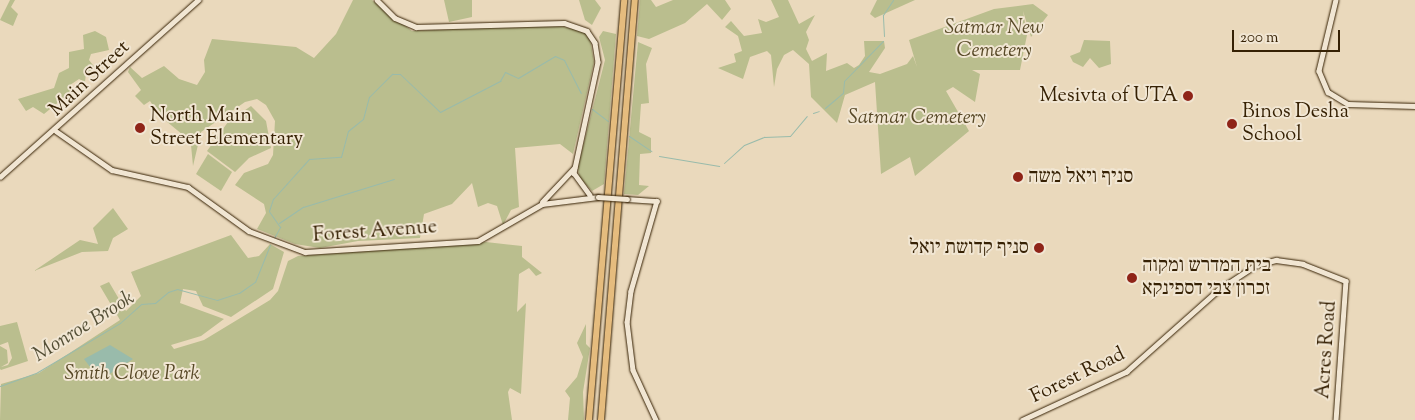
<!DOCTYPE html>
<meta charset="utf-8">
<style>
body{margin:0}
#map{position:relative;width:1415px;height:420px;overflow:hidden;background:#ead9bc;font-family:"Sorts Mill Goudy","Frank Ruhl Libre",serif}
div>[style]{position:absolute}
.green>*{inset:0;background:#babe8e}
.water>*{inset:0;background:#99bbab}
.stream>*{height:1px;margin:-0.5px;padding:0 0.5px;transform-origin:0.5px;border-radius:0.5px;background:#99bbab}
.roads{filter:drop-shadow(0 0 1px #362104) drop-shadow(0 0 1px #362104)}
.secondary>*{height:4.5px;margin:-2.25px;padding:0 2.25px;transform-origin:2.25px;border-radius:2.25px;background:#f1e6d3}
.highway>*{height:5.5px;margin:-2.75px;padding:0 2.75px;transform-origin:2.75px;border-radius:2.75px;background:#e5bc7e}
.bridges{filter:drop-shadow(0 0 1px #362104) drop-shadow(0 0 1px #362104)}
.secondary-bridge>*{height:4.5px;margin:-2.25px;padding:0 2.25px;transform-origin:2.25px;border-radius:2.25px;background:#f1e6d3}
.dots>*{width:14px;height:14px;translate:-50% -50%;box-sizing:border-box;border:2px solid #f1e6d3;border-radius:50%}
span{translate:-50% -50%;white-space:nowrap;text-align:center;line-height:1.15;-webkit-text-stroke:4px #f1e6d3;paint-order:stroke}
.park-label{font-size:20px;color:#574826;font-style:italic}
.street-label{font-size:20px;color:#362104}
.poi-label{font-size:20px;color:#362104}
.right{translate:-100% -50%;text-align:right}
.left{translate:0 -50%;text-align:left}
.water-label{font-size:21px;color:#544f36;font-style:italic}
.scale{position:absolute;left:1232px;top:30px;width:108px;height:22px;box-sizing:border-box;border:2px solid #362104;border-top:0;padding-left:6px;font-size:15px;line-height:18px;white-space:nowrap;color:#362104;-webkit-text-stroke:4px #f1e6d3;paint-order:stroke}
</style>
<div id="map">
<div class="green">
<div style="clip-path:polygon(10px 0,15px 0,11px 7px,18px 14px,13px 26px,0 20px)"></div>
<div style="clip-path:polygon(353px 0,372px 0,412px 31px,554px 25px,583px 31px,590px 39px,594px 62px,573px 154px,560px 144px,515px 148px,519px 207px,511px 210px,503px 225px,497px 206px,488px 203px,478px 207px,472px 183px,452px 204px,424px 214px,420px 238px,358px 241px,320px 248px,295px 244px,257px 229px,266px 213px,264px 204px,235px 185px,244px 173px,268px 164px,273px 155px,275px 121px,266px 105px,257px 99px,245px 102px,201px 132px,193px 166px,191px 145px,183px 135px,160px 116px,150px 101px,144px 105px,135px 96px,141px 90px,128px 72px,130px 67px,142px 78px,164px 66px,179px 79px,197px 85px,205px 72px,204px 60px,212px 39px,296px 47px,314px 58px,336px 34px)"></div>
<div style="clip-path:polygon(444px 0,472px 0,472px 17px,449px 22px)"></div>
<div style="clip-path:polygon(579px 0,595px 0,601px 8px,592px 25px,585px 20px)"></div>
<div style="clip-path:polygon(640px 0,651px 0,656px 7px,673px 0,725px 0,731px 9px,722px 20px,707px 4px,685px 23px,649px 39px,637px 36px)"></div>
<div style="clip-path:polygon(771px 0,788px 0,799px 24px,815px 15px,806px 32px,809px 40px,806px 49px,812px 61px,827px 53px,826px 71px,847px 63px,854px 68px,859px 65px,865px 56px,864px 41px,884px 41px,885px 48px,869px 72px,880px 74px,907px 64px,913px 56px,917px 67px,909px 40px,994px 9px,1033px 4px,1048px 15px,1031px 37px,1023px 11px,1027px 35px,1020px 70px,972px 70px,980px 74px,975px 102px,953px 87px,946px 91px,969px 131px,915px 176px,910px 157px,881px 174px,875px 82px,845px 95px,837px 123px,811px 97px,809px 64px,793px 50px,784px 55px,777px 69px,774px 87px,771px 55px,767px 51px,750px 57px,743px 79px,718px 68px,736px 62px,734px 54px,742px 51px,738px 36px,725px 27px,731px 21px,744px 36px,762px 33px,758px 19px,766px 22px,779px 17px)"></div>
<div style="clip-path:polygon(877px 0,915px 0,875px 18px,870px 14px)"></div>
<div style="clip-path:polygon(95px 31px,106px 37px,109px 50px,91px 54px,89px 60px,96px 69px,86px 73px,85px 82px,79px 79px,70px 85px,74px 97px,66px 96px,44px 114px,33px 107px,26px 111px,18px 99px,54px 88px,59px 73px,69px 68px,69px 52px,84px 49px,83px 35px)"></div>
<div style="clip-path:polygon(603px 31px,616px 34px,604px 184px,592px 191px,579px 177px,578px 166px,605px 60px,599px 37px)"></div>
<div style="clip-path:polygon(1084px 40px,1110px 41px,1111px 64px,1099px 68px,1090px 58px,1083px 67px,1073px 62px,1070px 56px,1080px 52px)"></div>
<div style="clip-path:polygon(638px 42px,652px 48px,646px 64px,649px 103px,641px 104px,639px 132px,651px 138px,651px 153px,640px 154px,639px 185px,649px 186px,638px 195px,624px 194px)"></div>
<div style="clip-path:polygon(251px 106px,266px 121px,271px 148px,249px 158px,235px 172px,207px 151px,228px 122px)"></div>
<div style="clip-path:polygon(208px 154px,232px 172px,221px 191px,196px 174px)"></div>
<div style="clip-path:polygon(113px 208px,128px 229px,113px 238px,108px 251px,82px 252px,34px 271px,80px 240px,98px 244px,93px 228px)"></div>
<div style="clip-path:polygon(231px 235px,248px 258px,259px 256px,270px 244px,284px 252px,273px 289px,231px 317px,203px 306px,196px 291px,183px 289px,180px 303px,224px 319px,201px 336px,171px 345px,174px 349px,204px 340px,270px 300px,278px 291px,288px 261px,298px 256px,486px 242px,522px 246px,522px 257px,542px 273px,536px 276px,529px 268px,519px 274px,517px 312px,526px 303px,521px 394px,510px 388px,508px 392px,512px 420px,0 420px,1px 384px,39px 373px,120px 320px,100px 286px,109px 282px,126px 311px,141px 296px,131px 272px)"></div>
<div style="clip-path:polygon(17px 322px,28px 361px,1px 370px,0 369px,0 346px,7px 350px,8px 363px,1px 367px,8px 365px,12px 358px,8px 342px,0 345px,0 326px)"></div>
<div style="clip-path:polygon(586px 324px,586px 344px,590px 348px,583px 392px,584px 420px,568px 420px,570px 398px,565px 391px,577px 377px,583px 357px,577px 343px)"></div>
</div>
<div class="water">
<div style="clip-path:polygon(110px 345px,133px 359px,100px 380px,84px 359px)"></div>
</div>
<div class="stream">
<div style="left:884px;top:36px;width:21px;rotate:-93deg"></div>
<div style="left:883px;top:15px;width:18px;rotate:-56deg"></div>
<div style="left:825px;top:108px;width:23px;rotate:-40deg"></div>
<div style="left:843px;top:93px;width:12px;rotate:-85deg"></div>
<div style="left:844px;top:81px;width:56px;rotate:-45.7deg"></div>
<div style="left:592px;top:109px;width:20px;rotate:37deg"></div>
<div style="left:813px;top:113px;width:6px;rotate:-18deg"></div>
<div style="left:629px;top:136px;width:27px;rotate:34deg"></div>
<div style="left:659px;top:156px;width:61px;rotate:9.5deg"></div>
<div style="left:724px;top:163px;width:27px;rotate:-42deg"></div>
<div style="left:744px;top:145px;width:22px;rotate:-22deg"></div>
<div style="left:764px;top:137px;width:26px;rotate:-2deg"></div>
<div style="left:790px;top:136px;width:26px;rotate:-50deg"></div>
<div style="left:279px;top:223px;width:29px;rotate:-34deg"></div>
<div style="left:303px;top:207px;width:95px;rotate:-17.1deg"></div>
<div style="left:274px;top:238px;width:13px;rotate:-61deg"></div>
<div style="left:280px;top:227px;width:19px;rotate:-125deg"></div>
<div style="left:269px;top:211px;width:13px;rotate:-72deg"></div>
<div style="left:273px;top:199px;width:54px;rotate:-48deg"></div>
<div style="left:309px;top:159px;width:32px;rotate:-4deg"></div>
<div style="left:341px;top:157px;width:27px;rotate:-75deg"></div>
<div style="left:348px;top:131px;width:19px;rotate:-39deg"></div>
<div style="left:363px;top:119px;width:23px;rotate:-75deg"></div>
<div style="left:369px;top:97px;width:33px;rotate:-45deg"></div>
<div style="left:392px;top:74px;width:8px"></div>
<div style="left:400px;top:74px;width:55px;rotate:43.5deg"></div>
<div style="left:440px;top:112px;width:68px;rotate:-27.3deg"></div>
<div style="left:500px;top:81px;width:10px;rotate:-61deg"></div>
<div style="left:505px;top:72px;width:14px;rotate:25deg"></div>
<div style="left:518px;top:78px;width:43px;rotate:-30.7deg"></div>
<div style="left:555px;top:56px;width:10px;rotate:24deg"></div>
<div style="left:564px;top:60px;width:37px;rotate:63deg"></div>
<div style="left:0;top:386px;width:38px;rotate:-20deg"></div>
<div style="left:36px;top:373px;width:98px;rotate:-30.8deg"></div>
<div style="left:120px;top:323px;width:28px;rotate:-42deg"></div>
<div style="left:141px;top:304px;width:14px;rotate:-4deg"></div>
<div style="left:155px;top:303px;width:17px;rotate:-40deg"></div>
<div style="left:168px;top:292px;width:9px;rotate:-18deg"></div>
<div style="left:177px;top:289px;width:41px;rotate:15.4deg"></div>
<div style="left:217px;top:300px;width:23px;rotate:-18deg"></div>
<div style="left:239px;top:293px;width:19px;rotate:-35deg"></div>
<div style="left:255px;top:282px;width:40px;rotate:-68deg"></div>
</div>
<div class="roads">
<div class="secondary">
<div style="left:377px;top:0;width:25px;rotate:45deg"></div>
<div style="left:395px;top:18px;width:23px;rotate:23deg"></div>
<div style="left:416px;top:27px;width:148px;rotate:-1.5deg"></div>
<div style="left:564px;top:23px;width:24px;rotate:19deg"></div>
<div style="left:587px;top:31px;width:14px;rotate:56deg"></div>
<div style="left:595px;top:43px;width:19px;rotate:81deg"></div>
<div style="left:598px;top:62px;width:114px;rotate:102.2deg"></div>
<div style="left:574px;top:173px;width:27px;rotate:54deg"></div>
<div style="left:1336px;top:0;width:73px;rotate:103.5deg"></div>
<div style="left:1319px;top:71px;width:23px;rotate:67deg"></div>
<div style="left:1328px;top:92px;width:23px;rotate:31deg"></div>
<div style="left:1348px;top:104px;width:67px;rotate:1.7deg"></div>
<div style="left:56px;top:131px;width:68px;rotate:34.9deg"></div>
<div style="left:112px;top:170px;width:78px;rotate:12.6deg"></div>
<div style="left:188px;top:187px;width:75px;rotate:35.8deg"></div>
<div style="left:249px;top:231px;width:60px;rotate:20.6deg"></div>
<div style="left:305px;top:252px;width:173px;rotate:-3.6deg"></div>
<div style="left:478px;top:241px;width:74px;rotate:-30deg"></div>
<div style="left:542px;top:204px;width:56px;rotate:-7.1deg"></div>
<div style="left:0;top:177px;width:266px;rotate:-41.8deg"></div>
<div style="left:627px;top:199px;width:30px;rotate:4deg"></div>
<div style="left:657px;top:201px;width:94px;rotate:106.1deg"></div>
<div style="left:631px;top:291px;width:31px;rotate:97deg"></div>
<div style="left:627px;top:322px;width:48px;rotate:82.9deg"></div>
<div style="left:633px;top:370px;width:55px;rotate:65.3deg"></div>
<div style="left:542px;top:202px;width:47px;rotate:-46.7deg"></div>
<div style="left:1022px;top:420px;width:115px;rotate:-24.8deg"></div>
<div style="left:1126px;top:372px;width:123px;rotate:-41.7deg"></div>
<div style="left:1218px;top:290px;width:45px;rotate:-33.3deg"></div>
<div style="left:1256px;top:265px;width:21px;rotate:-14deg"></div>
<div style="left:1276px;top:260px;width:27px;rotate:8deg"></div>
<div style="left:1303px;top:264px;width:46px;rotate:21.6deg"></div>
<div style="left:1346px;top:281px;width:139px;rotate:94.1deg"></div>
</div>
<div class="highway">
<div style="left:589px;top:420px;width:421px;rotate:-85.2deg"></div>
<div style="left:601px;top:420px;width:421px;rotate:-85.4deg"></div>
</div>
</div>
<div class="bridges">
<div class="secondary-bridge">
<div style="left:598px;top:197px;width:29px;rotate:4deg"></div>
</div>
</div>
<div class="dots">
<div style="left:1188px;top:96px;background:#8f2418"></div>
<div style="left:1232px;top:124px;background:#8f2418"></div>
<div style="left:140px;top:128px;background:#8f2418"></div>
<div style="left:1018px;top:177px;background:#8f2418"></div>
<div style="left:1039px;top:248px;background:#8f2418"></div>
<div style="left:1132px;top:278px;background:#8f2418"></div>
</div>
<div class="park-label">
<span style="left:994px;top:40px">Satmar New<br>Cemetery</span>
<span style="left:917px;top:118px">Satmar Cemetery</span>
<span style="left:132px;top:374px">Smith Clove Park</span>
</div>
<div class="street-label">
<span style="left:90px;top:79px;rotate:-43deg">Main Street</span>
<span style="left:375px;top:232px;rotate:-4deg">Forest Avenue</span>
<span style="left:1327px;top:350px;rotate:-86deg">Acres Road</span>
<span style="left:1078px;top:376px;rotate:-26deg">Forest Road</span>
</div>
<div class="poi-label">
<span class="right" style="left:1178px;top:96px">Mesivta of UTA</span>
<span class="left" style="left:1242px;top:124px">Binos Desha<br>School</span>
<span class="left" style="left:150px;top:128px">North Main<br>Street Elementary</span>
<span class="left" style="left:1028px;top:177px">סניף ויאל משה</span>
<span class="right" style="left:1029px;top:248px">סניף קדושת יואל</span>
<span class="left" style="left:1142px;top:278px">בית המדרש ומקוה<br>זכרון צבי דספינקא</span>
</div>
<div class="water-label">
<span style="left:84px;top:327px;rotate:-32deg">Monroe Brook</span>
</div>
<div class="scale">200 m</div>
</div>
